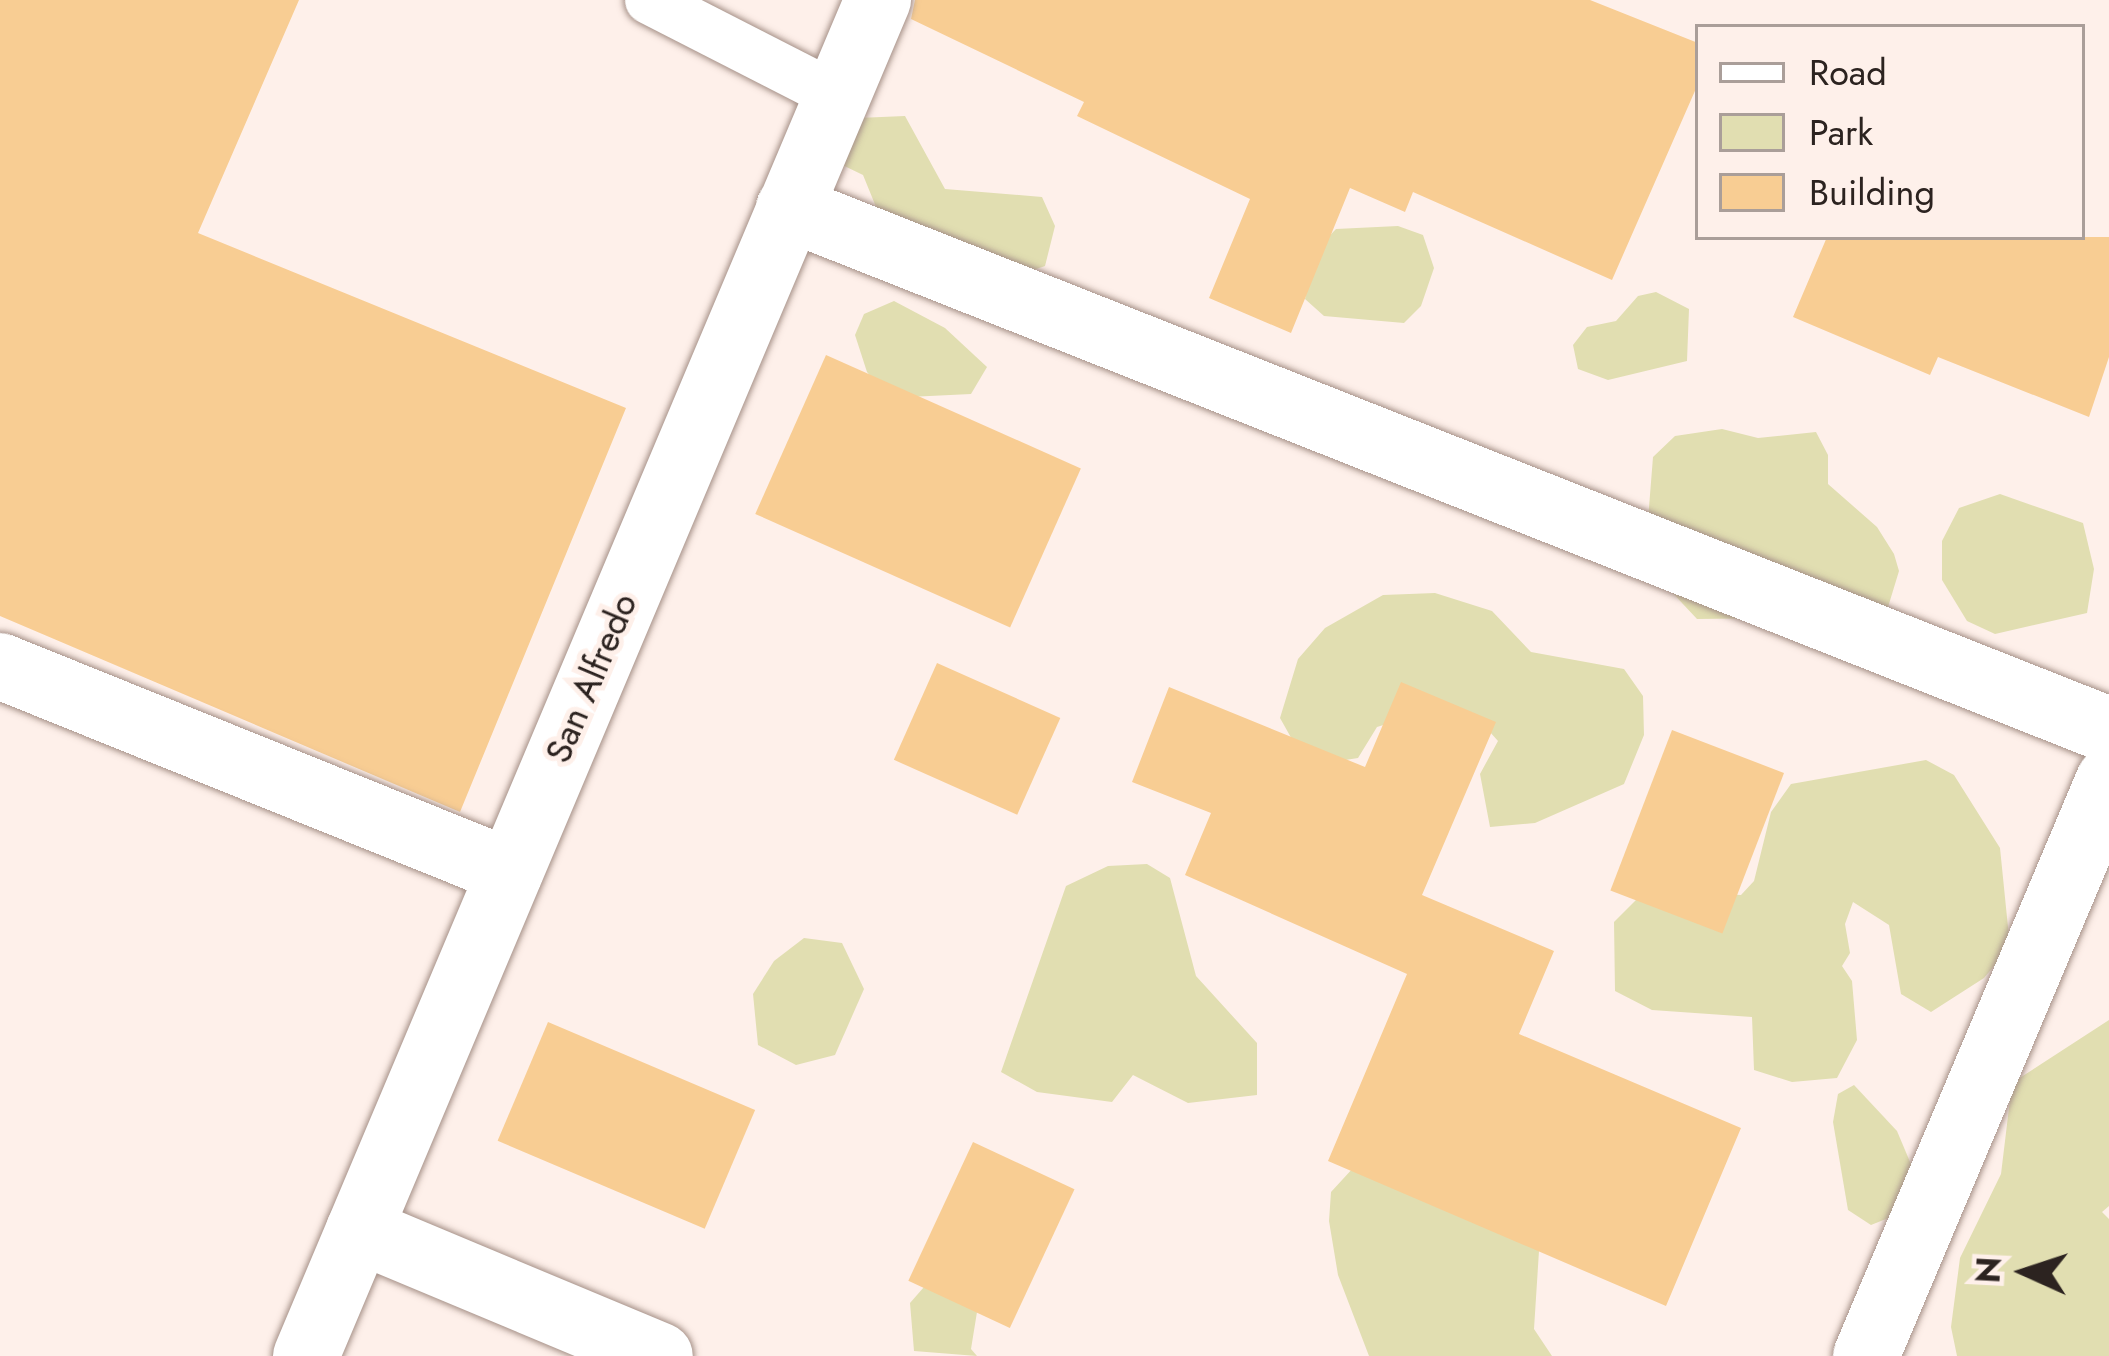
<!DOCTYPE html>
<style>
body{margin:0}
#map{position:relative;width:2109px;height:1356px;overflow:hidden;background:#fef0ea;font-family:Jost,sans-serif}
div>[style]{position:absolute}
.green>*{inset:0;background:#e1deb1}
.building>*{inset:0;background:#f8cd93;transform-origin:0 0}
.roads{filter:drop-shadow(0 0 3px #a69188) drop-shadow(0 0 3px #a69188)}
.service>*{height:48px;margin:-24px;padding:0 24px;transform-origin:24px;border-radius:24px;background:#fff}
.minor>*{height:66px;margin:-33px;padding:0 33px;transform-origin:33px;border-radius:33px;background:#fff}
span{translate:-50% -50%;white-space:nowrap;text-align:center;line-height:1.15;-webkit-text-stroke:10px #fef0ea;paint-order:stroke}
.street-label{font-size:36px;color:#2c2320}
.legend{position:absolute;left:1695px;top:24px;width:390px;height:216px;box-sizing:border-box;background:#fef0ea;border:3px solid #aa9e99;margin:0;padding:15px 21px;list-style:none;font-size:36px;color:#2c2320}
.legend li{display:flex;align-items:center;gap:24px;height:60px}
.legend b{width:60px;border:3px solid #aa9e99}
.north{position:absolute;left:1965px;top:1212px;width:120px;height:120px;-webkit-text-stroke:9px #fef0ea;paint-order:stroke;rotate:273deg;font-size:33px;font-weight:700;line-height:48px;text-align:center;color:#2c2320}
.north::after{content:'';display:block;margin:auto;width:42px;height:54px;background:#2c2320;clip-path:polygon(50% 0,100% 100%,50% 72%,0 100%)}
</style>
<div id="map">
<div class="green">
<div style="clip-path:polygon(905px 116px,945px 189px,1042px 197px,1055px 226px,1045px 266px,1007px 279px,883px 224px,863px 175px,832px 160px,858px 118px)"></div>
<div style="clip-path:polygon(1398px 226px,1423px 235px,1434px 268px,1421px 306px,1404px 323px,1324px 316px,1305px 299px,1316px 250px,1336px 229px)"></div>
<div style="clip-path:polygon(1656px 292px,1689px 309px,1687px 361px,1608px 380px,1578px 369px,1573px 345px,1587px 327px,1616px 321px,1638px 296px)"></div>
<div style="clip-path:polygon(894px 301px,945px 328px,987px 367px,971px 394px,888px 398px,867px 372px,855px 335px,864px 314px)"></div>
<div style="clip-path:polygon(1722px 429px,1758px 438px,1816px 432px,1828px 455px,1828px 484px,1877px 527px,1894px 554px,1899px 571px,1885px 617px,1697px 619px,1668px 588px,1648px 520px,1653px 457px,1675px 436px)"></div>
<div style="clip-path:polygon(2000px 494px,2083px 523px,2094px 569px,2087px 613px,1995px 634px,1967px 621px,1942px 580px,1942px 541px,1959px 508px)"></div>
<div style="clip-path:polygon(1435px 593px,1492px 611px,1531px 652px,1624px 669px,1643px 696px,1644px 735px,1624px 784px,1535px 823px,1490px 827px,1480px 774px,1498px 741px,1472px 712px,1425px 712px,1377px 727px,1358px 758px,1307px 766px,1280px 718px,1298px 659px,1325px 628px,1383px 595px)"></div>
<div style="clip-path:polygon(1926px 760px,1954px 775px,2000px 848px,2010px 947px,1984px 978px,1931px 1012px,1901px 994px,1889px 925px,1853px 902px,1845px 924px,1850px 953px,1842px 966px,1852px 981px,1857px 1040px,1837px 1078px,1792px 1082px,1754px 1070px,1752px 1017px,1652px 1010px,1615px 991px,1614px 922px,1636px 900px,1673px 892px,1741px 895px,1754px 881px,1771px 812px,1791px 784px)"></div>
<div style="clip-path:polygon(1147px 864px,1170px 878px,1196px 976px,1257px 1043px,1257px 1095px,1188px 1103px,1133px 1075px,1112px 1102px,1037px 1092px,1001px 1072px,1066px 886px,1108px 866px)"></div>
<div style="clip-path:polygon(804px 938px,842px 943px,864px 989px,835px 1055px,796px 1065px,758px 1045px,753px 994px,774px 961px)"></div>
<div style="clip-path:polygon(2109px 1020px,2109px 1206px,2102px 1212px,2109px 1219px,2109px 1356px,1957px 1356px,1951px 1327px,1960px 1258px,2001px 1174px,2012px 1083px)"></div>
<div style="clip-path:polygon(1854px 1085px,1897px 1131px,1921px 1188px,1901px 1213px,1871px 1225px,1848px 1210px,1833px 1122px,1838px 1094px)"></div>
<div style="clip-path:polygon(1377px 1142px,1539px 1251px,1534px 1329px,1552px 1356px,1369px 1356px,1338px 1275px,1329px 1221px,1331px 1192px)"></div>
<div style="clip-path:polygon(931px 1279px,977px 1312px,971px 1349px,977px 1356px,914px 1351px,910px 1303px)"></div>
</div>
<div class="building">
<div style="clip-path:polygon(0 0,299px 0,198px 233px,626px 408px,460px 812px,0 616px)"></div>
<div style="clip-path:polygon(915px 0,1590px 0,1698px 43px,1698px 84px,1612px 280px,1413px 192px,1405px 212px,1350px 188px,1291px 333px,1209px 298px,1250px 199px,1077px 116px,1084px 102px,911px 19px)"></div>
<div style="clip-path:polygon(1827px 237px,2109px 237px,2109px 357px,2089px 417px,1938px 357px,1930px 375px,1793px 317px)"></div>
<div style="left:826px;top:355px;width:279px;height:174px;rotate:24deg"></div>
<div style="left:937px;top:663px;width:135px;height:106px;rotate:24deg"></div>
<div style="clip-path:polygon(1401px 682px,1496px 722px,1422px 895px,1554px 951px,1519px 1034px,1741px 1128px,1666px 1306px,1328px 1161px,1407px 974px,1185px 875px,1211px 813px,1132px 782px,1169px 687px,1365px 767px)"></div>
<div style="left:1672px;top:730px;width:120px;height:172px;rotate:21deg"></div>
<div style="left:548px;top:1022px;width:225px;height:129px;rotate:23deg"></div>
<div style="left:973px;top:1142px;width:112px;height:153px;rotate:25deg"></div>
</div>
<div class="roads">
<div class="service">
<div style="left:649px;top:0;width:209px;rotate:27.1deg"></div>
</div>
<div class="minor">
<div style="left:789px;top:208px;width:1419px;rotate:21.58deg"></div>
<div style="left:0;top:666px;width:550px;rotate:21.99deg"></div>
<div style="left:359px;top:1230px;width:326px;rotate:22.7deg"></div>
<div style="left:306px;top:1356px;width:1472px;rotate:-67.13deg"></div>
<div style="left:1866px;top:1356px;width:625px;rotate:-67.13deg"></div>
</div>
</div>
<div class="street-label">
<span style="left:591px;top:678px;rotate:-67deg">San Alfredo</span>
</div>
<ul class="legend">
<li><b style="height:15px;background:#fff"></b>Road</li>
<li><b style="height:33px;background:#e1deb1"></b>Park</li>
<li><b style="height:33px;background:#f8cd93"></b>Building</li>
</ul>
<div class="north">N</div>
</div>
